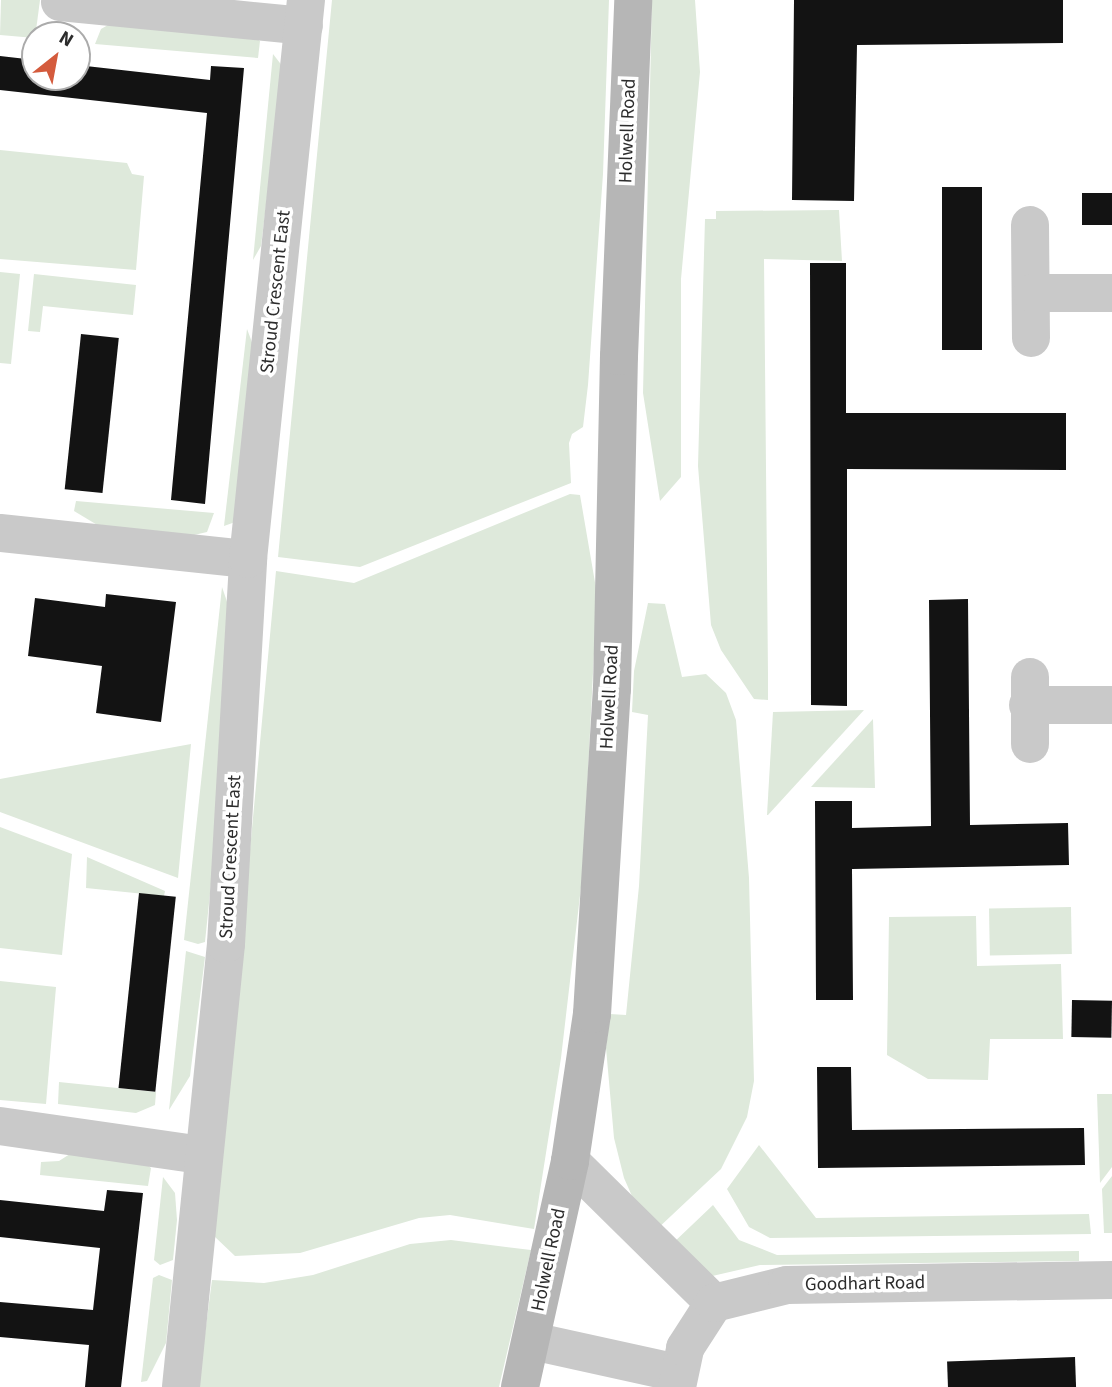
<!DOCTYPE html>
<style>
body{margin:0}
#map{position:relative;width:1112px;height:1387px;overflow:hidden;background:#fff;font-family:"Source Sans 3",sans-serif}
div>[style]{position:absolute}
.green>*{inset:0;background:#dee9db;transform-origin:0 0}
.building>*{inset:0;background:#131313;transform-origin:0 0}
.street>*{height:38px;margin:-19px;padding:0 19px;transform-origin:19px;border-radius:19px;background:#c9c9c9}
.secondary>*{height:38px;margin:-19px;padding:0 19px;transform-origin:19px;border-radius:19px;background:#b6b6b6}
span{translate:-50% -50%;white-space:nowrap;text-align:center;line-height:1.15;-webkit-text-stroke:7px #fff;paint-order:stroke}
.street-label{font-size:19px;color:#2c2c2c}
.north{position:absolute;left:21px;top:21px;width:70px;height:70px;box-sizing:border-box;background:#fff;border:2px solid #ababab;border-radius:50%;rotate:31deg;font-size:19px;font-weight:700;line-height:28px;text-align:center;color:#2c2c2c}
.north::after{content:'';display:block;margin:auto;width:24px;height:32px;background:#d45b3d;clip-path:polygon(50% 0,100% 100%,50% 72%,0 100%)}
</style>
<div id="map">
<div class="green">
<div style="clip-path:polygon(1px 0,40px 0,35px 38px,0 35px)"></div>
<div style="clip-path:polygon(332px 0,609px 0,603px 174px,588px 385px,583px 427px,572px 434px,569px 443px,571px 483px,360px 567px,278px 557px)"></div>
<div style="clip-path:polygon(652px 0,695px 0,700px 72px,681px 279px,681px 477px,660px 501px,643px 393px)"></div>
<div style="clip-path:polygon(115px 21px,253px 35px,260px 41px,258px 58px,95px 44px,101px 29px)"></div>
<div style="clip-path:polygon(273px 54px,283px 67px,261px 246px,253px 260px)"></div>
<div style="clip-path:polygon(0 150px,127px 163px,132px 174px,144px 176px,136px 270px,0 259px)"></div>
<div style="clip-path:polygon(839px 210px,842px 261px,764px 259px,768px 674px,768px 700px,754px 699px,721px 650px,711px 625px,698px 466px,705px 219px,716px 219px,716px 211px)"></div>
<div style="clip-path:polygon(0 272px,20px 274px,11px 364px,0 363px)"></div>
<div style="clip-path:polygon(34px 274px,136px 285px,133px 315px,43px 306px,40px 332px,28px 331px)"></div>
<div style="clip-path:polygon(247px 329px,253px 345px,238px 521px,224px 526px)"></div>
<div style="clip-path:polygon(570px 494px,580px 495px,597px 594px,583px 870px,561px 1058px,534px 1229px,450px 1215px,419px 1218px,300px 1253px,235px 1256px,214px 1236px,276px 571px,354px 583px)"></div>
<div style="clip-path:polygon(76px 501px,214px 513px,207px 532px,194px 535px,99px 526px,74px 511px)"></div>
<div style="clip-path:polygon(222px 587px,237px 631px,205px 942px,198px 944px,184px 940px)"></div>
<div style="clip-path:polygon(648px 603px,665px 604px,682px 677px,706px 674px,726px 693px,736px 720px,749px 878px,754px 1081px,747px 1117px,721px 1169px,655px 1231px,639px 1212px,624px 1178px,614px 1138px,606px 1048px,610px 1014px,626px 1015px,639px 886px,648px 715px,632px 712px,634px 671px)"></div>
<div style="clip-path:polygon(864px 710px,768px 815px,767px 815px,773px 712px)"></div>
<div style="clip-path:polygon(873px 719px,875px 788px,811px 787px)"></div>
<div style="clip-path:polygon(191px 744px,178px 878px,0 812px,0 779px)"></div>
<div style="clip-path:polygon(0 827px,72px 854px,62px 955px,0 948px)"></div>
<div style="clip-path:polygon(87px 857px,165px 891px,164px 896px,86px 888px)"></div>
<div style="left:1071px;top:907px;width:47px;height:82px;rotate:89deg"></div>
<div style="clip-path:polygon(976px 916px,977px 966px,1061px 964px,1063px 1039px,990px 1039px,988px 1080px,928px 1079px,887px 1055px,889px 917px)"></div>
<div style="clip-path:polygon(186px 951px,205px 957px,190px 1076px,169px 1110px)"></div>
<div style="clip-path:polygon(0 981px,56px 987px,46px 1104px,0 1100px)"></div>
<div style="clip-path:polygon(59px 1082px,156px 1092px,155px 1105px,136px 1113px,58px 1104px)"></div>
<div style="clip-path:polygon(1097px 1094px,1112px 1094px,1112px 1167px,1100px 1183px)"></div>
<div style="clip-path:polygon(759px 1145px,816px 1218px,1089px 1214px,1091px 1234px,770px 1238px,749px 1227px,727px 1189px)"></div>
<div style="clip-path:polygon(73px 1152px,140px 1159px,151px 1168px,148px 1186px,40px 1175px,41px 1162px,59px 1161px)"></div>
<div style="clip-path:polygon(1112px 1176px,1112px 1233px,1104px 1233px,1102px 1189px)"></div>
<div style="clip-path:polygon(163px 1177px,175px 1193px,177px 1220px,173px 1260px,160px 1265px,154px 1260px)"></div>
<div style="clip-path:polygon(713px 1205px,739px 1240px,777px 1255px,1079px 1251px,1079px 1261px,760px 1265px,708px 1277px,671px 1245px)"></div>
<div style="clip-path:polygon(451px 1240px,531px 1250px,499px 1387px,198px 1387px,212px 1280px,264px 1283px,313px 1275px,410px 1244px)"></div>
<div style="clip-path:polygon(159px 1275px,172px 1280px,166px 1343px,147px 1381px,141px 1382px,153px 1278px)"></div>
</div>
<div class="building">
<div style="clip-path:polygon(794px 0,1063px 0,1063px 43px,857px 45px,854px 201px,792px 200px)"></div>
<div style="clip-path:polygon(0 56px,35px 60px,35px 77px,77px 77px,77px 65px,210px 80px,211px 66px,244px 68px,205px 504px,171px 500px,207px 113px,0 90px)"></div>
<div style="left:942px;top:187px;width:40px;height:163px"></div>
<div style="left:1082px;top:193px;width:30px;height:32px"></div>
<div style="clip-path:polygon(810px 263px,846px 263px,846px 413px,1066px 413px,1066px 470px,847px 469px,847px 706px,811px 705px)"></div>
<div style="left:81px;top:334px;width:38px;height:156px;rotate:6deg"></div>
<div style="clip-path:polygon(106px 594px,176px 602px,161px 722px,96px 713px,102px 666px,28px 656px,35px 598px,105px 607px)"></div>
<div style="clip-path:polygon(968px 599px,970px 825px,1068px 823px,1069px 865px,852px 869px,853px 1000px,816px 1000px,815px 801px,852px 801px,852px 828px,931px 826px,929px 600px)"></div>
<div style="left:139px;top:893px;width:37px;height:196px;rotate:6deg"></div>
<div style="left:1072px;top:1000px;width:40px;height:37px;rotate:1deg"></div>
<div style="clip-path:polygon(817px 1067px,851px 1067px,852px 1130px,1084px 1128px,1085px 1165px,818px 1168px)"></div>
<div style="clip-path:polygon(107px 1190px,143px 1193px,121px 1387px,85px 1387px,89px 1345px,0 1337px,0 1302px,93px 1310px,100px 1248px,0 1237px,0 1200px,104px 1211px)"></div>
<div style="left:1075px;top:1357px;width:30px;height:128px;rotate:88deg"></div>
</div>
<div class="street">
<div style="left:60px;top:2px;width:245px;rotate:5.6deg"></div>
<div style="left:1030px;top:225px;width:113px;rotate:89.5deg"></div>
<div style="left:1032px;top:293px;width:80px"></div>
<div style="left:0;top:533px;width:249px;rotate:6deg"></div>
<div style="left:1028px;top:705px;width:84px"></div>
<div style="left:1030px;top:744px;width:67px;rotate:-90deg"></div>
<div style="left:0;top:1126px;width:204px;rotate:8.2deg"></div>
<div style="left:570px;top:1161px;width:202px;rotate:44.6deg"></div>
<div style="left:532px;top:1341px;width:148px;rotate:12.4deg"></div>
<div style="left:181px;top:1387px;width:445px;rotate:-84.2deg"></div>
<div style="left:226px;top:944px;width:386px;rotate:-86.7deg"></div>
<div style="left:248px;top:559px;width:562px;rotate:-84.08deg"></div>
<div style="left:677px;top:1387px;width:40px;rotate:-78deg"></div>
<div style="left:685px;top:1348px;width:54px;rotate:-57.2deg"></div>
<div style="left:714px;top:1303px;width:75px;rotate:-13.9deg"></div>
<div style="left:787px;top:1285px;width:325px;rotate:-0.9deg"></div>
</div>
<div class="secondary">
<div style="left:520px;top:1387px;width:231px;rotate:-77.5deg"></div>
<div style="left:570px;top:1161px;width:149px;rotate:-81.5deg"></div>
<div style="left:592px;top:1014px;width:326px;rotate:-86.5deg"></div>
<div style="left:612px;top:689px;width:333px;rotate:-88.8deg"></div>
<div style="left:619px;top:356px;width:356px;rotate:-87.7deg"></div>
</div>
<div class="street-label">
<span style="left:628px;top:131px;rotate:-88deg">Holwell Road</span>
<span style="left:276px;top:292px;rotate:-84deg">Stroud Crescent East</span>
<span style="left:610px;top:697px;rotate:-87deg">Holwell Road</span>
<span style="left:231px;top:857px;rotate:-87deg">Stroud Crescent East</span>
<span style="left:549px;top:1260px;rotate:-78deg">Holwell Road</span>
<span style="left:865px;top:1284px;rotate:-1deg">Goodhart Road</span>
</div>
<div class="north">N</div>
</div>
